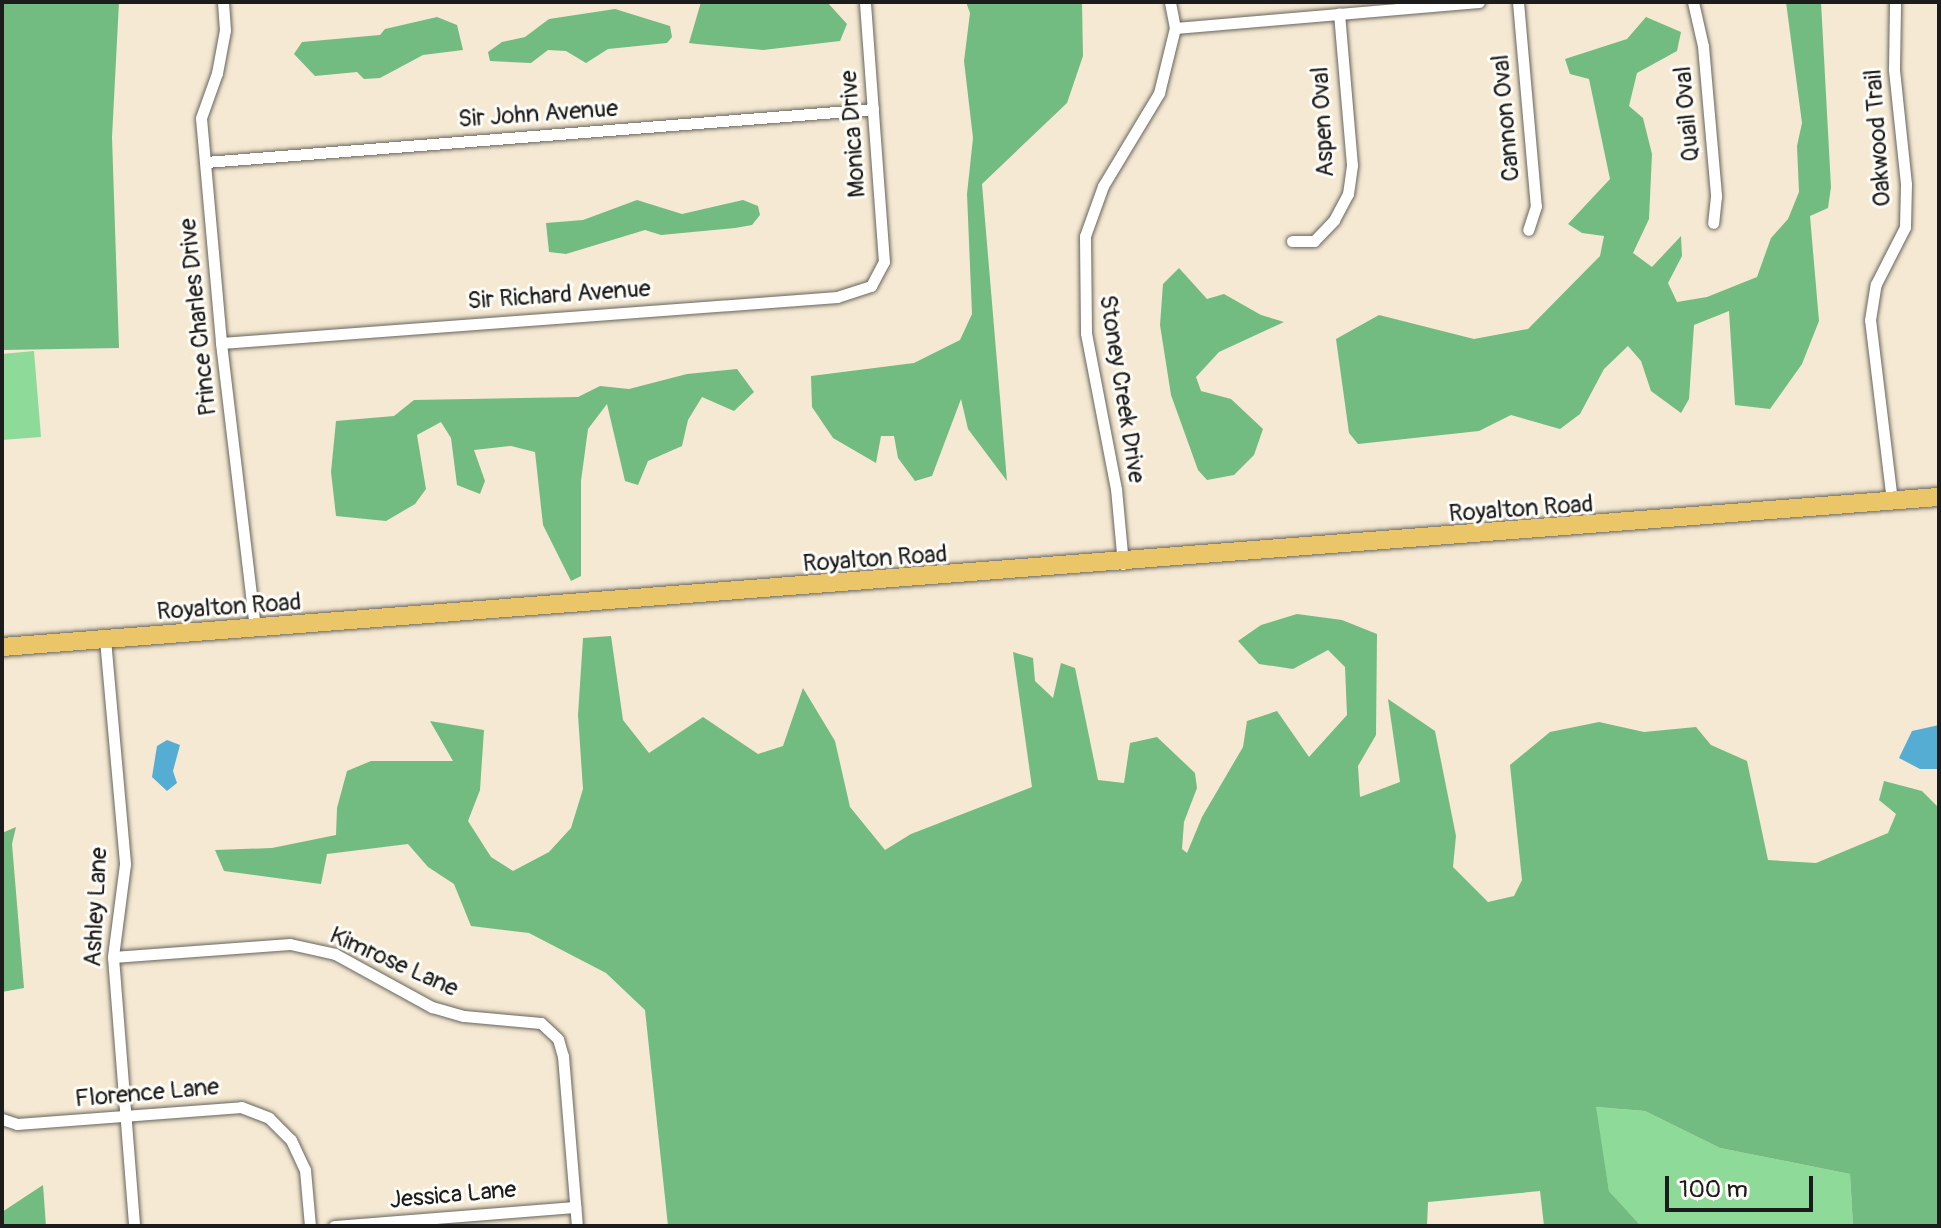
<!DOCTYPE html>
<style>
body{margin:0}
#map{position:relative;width:1941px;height:1228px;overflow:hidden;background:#f5e9d3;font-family:Pangolin,sans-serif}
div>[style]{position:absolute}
.green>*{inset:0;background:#8edb99}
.forest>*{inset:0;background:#72bb81}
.water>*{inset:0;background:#56add3}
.roads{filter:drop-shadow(0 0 2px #68645c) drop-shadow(0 0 2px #68645c)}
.minor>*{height:11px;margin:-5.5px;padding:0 5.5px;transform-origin:5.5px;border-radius:5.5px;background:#fff}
.primary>*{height:18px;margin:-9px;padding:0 9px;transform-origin:9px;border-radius:9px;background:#eac669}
span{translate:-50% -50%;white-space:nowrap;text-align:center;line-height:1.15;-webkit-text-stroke:6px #fdfcf7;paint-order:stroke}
.street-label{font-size:24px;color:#1c1c1c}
.frame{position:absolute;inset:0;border:4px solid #1c1c1c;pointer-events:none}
.scale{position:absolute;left:1665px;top:1176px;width:148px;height:36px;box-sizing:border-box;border:4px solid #1c1c1c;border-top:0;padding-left:10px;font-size:24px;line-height:28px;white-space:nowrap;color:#1c1c1c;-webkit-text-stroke:6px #fdfcf7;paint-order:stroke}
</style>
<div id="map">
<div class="green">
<div style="clip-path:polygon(34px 351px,41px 437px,2px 440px,2px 354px)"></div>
<div style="clip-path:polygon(1595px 1107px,1645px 1111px,1720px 1148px,1850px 1174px,1853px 1226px,1641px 1226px,1609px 1191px)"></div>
</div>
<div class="forest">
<div style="clip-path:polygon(2px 2px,119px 2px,112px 137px,119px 348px,2px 350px)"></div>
<div style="clip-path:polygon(701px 2px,827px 2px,847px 24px,840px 41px,763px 50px,697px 44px,689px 43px)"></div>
<div style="clip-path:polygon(966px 2px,1082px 2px,1083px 56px,1067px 103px,982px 184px,1007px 481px,968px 429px,961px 399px,932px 476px,915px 481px,898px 458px,894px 436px,881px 436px,876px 463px,833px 438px,812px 407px,811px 376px,914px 363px,960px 340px,972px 314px,967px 194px,973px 138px,964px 61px,970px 13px)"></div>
<div style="clip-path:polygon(1786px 2px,1821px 2px,1831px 187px,1828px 208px,1810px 216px,1819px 321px,1802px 364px,1770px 409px,1735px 405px,1729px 311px,1694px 325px,1689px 399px,1681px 413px,1651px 391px,1641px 361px,1628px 346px,1604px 369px,1580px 414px,1560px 429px,1511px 415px,1479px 431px,1358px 444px,1349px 433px,1336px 339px,1379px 315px,1474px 339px,1528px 329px,1600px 256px,1604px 236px,1582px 233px,1568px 224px,1610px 179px,1589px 79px,1570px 74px,1565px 59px,1627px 39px,1646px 17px,1681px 32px,1677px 51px,1637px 73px,1629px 106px,1643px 118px,1652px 154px,1649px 219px,1633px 253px,1652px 267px,1681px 236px,1682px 256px,1668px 283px,1677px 302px,1707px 297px,1757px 277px,1771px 238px,1788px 219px,1799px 192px,1797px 146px,1802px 123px)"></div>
<div style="clip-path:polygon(615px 9px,670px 26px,672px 37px,667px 43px,608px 49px,586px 63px,566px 51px,548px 50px,531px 63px,490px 61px,488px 52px,502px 42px,525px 37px,549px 19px)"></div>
<div style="clip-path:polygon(437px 17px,457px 25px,463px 50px,423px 55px,380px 78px,364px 79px,357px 72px,315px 76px,294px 54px,302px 42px,380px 35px,385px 29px)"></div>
<div style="clip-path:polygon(637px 200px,682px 214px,743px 200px,758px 206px,760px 215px,752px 225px,735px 228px,661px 235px,645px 230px,566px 254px,549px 252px,546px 223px,583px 220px)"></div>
<div style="clip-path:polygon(1179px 268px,1207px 299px,1224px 294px,1261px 315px,1284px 322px,1219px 352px,1196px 377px,1201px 391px,1231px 399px,1263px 429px,1254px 455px,1234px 475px,1207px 480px,1198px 470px,1171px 395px,1160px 325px,1163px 284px)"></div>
<div style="clip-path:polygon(737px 369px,754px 392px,734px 411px,702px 397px,688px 420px,682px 446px,648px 461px,638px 485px,625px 481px,607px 404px,588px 429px,581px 481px,581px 576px,571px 581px,543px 525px,535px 452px,511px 446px,474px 450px,485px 481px,480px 494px,457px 485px,451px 438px,441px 422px,417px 435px,426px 489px,415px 504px,386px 521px,336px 516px,331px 472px,336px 421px,394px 416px,414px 400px,578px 397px,600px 386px,629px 389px,687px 374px)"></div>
<div style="clip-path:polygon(1297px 614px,1342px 620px,1377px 634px,1376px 735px,1358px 766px,1360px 797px,1400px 782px,1388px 699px,1435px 731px,1456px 836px,1453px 867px,1488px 902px,1514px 896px,1522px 880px,1510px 765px,1550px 732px,1599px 722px,1644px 732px,1696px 727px,1711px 745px,1747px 761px,1768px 860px,1816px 863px,1888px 833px,1896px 814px,1879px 800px,1884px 781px,1922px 791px,1939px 808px,1939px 1226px,1853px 1226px,1850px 1174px,1720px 1148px,1645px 1111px,1596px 1107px,1609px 1191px,1641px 1226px,1544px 1226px,1540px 1191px,1428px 1202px,1427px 1226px,668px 1226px,645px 1010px,606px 973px,529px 933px,471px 926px,454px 884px,428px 867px,408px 844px,327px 854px,321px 884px,224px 871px,215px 850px,272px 848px,336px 835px,337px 808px,347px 771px,371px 761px,453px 761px,430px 721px,484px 730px,480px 790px,468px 821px,491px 857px,513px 871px,549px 852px,571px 828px,583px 789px,578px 715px,583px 638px,611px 636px,623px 720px,649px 753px,703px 717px,758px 754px,783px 746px,803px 688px,835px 741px,850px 807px,885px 850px,911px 834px,1032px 787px,1013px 652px,1033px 658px,1035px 681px,1053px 698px,1061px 663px,1075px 668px,1098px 780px,1124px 783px,1130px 743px,1157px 737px,1195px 773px,1197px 788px,1184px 822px,1182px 849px,1187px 853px,1202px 817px,1243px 747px,1247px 721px,1277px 711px,1309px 757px,1347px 715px,1345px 667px,1328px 650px,1293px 669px,1259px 664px,1238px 641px,1261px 625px)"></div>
<div style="clip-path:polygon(16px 827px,12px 844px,24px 988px,2px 992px,2px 833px)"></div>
<div style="clip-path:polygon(43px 1185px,46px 1226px,2px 1226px,2px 1212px)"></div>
</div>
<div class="water">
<div style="clip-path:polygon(1939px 725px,1939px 769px,1920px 769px,1899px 758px,1912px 731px)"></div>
<div style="clip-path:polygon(167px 740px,180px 745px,173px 771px,177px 783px,167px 791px,152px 777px,157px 746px)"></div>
</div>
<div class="roads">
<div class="minor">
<div style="left:223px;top:2px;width:28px;rotate:86deg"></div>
<div style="left:225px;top:30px;width:44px;rotate:100.5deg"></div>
<div style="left:217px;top:73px;width:48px;rotate:109.6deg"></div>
<div style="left:201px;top:118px;width:226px;rotate:84.9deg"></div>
<div style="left:221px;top:343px;width:289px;rotate:83.2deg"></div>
<div style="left:1518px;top:2px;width:205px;rotate:85deg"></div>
<div style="left:1536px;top:206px;width:25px;rotate:108deg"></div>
<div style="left:1693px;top:2px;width:45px;rotate:77.2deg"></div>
<div style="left:1703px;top:46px;width:151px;rotate:85deg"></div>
<div style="left:1716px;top:196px;width:27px;rotate:96deg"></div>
<div style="left:1175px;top:28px;width:305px;rotate:-4.9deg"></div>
<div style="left:206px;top:162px;width:669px;rotate:-4.54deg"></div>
<div style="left:1292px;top:241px;width:22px"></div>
<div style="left:1314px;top:241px;width:29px;rotate:-46deg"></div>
<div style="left:1334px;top:220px;width:30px;rotate:-62deg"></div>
<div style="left:1348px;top:194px;width:29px;rotate:-82deg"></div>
<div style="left:1352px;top:165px;width:152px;rotate:-94.9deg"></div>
<div style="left:221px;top:343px;width:618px;rotate:-4.27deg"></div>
<div style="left:837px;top:297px;width:36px;rotate:-18deg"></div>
<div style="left:871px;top:286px;width:27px;rotate:-62deg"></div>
<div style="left:884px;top:262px;width:261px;rotate:-94.2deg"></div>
<div style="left:1892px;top:501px;width:182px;rotate:-96.9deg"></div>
<div style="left:1870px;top:320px;width:36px;rotate:-81deg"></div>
<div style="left:1876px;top:284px;width:64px;rotate:-63deg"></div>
<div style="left:1905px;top:227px;width:43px;rotate:-88.7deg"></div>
<div style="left:1906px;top:184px;width:116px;rotate:-96deg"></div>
<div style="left:1894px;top:69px;width:67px;rotate:-89.1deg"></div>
<div style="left:1123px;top:564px;width:75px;rotate:-95.3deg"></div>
<div style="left:1116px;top:489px;width:159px;rotate:-100.9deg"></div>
<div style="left:1086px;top:333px;width:97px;rotate:-90.6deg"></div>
<div style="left:1085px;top:236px;width:53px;rotate:-70.2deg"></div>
<div style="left:1103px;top:186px;width:109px;rotate:-58.9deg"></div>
<div style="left:1159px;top:93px;width:67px;rotate:-76.2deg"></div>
<div style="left:1175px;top:28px;width:26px;rotate:-101deg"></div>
<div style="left:105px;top:639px;width:226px;rotate:84.9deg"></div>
<div style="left:125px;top:864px;width:94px;rotate:97.4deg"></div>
<div style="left:113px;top:957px;width:270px;rotate:85.5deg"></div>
<div style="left:113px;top:957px;width:177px;rotate:-4.2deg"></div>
<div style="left:290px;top:944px;width:46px;rotate:12.5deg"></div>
<div style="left:335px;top:954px;width:111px;rotate:28.7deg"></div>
<div style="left:432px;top:1007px;width:33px;rotate:16deg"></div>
<div style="left:464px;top:1016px;width:77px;rotate:5.2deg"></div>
<div style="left:541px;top:1023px;width:23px;rotate:43deg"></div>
<div style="left:558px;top:1039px;width:18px;rotate:74deg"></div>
<div style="left:563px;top:1056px;width:171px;rotate:85.3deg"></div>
<div style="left:2px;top:1119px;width:16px;rotate:18deg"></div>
<div style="left:17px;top:1124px;width:225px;rotate:-4.3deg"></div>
<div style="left:241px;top:1107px;width:30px;rotate:21deg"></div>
<div style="left:269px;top:1118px;width:31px;rotate:45deg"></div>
<div style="left:291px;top:1140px;width:33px;rotate:65deg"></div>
<div style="left:305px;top:1170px;width:56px;rotate:84.9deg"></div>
<div style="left:334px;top:1226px;width:242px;rotate:-4.5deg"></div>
</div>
<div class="primary">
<div style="left:2px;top:647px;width:1943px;rotate:-4.43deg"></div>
</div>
</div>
<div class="street-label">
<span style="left:538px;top:114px;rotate:-4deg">Sir John Avenue</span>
<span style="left:1687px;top:114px;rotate:-95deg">Quail Oval</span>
<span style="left:1506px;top:118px;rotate:-95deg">Cannon Oval</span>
<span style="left:1323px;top:122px;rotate:-93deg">Aspen Oval</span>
<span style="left:853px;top:134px;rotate:-94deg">Monica Drive</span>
<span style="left:1878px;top:138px;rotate:-94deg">Oakwood Trail</span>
<span style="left:559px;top:295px;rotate:-4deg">Sir Richard Avenue</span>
<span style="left:198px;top:317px;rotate:-96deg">Prince Charles Drive</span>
<span style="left:1122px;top:389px;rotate:81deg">Stoney Creek Drive</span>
<span style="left:1521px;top:509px;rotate:-4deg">Royalton Road</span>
<span style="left:875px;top:559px;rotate:-4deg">Royalton Road</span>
<span style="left:229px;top:607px;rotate:-4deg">Royalton Road</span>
<span style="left:96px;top:907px;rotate:-87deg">Ashley Lane</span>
<span style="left:394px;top:962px;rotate:24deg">Kimrose Lane</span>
<span style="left:147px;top:1093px;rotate:-5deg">Florence Lane</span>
<span style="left:453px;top:1195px;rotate:-5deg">Jessica Lane</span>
</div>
<div class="frame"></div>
<div class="scale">100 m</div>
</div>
